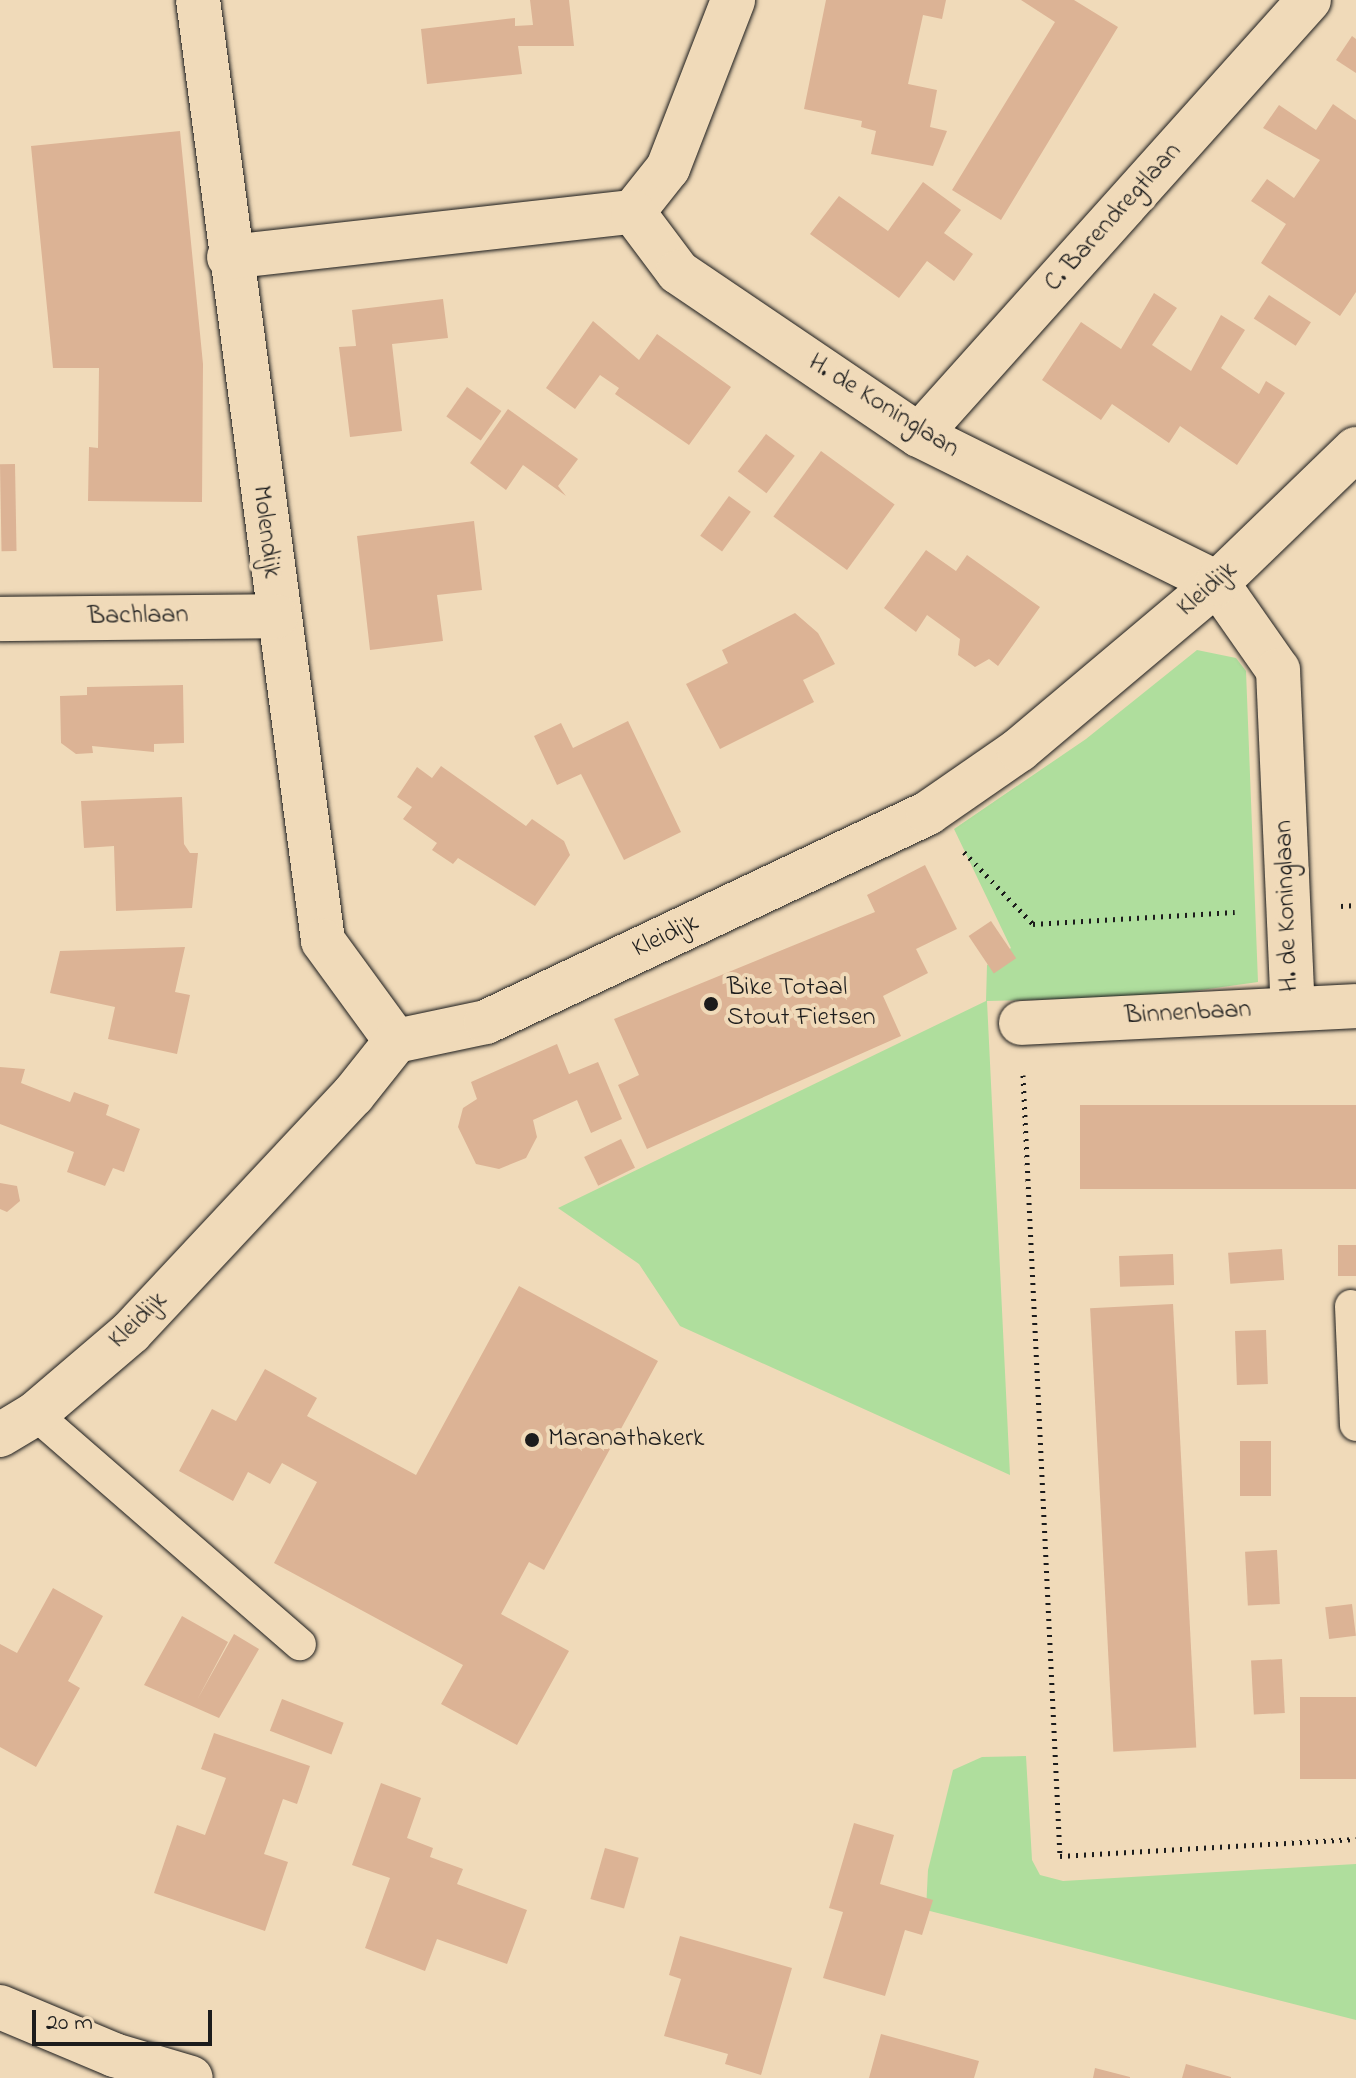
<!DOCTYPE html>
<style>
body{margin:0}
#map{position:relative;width:1356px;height:2078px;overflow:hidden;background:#f0dab9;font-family:"Indie Flower",sans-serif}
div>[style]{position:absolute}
.green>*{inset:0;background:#afde9d}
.building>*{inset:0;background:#dcb395;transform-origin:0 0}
.path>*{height:5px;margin-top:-2.5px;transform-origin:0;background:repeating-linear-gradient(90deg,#1c1c1c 0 2px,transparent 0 8px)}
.roads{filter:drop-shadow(0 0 2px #1c1c1c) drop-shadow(0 0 2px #1c1c1c)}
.service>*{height:32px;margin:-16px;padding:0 16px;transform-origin:16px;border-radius:16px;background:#f0dab9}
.minor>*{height:44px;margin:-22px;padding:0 22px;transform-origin:22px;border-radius:22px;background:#f0dab9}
.tertiary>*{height:44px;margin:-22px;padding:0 22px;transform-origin:22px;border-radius:22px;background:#f0dab9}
.dots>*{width:22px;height:22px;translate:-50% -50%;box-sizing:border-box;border:4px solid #f0dab9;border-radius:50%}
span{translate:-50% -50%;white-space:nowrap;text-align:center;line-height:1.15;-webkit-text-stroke:8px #f0dab9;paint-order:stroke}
.street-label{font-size:26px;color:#1c1c1c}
.poi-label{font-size:26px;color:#1c1c1c}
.left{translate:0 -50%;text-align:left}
.scale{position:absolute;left:32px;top:2010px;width:180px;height:36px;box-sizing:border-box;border:4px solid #1c1c1c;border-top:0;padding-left:10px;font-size:24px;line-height:28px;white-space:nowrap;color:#1c1c1c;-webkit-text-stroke:6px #f0dab9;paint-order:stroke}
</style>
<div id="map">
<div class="green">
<div style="clip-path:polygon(1197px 650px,1236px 658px,1246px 671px,1258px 982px,1152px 997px,987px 1001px,1010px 1475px,680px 1326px,639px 1264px,558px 1208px,986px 1001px,987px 965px,1011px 948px,954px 829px,1086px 739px)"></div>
<div style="clip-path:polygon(1026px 1756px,1032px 1860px,1040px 1875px,1063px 1881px,1356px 1864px,1356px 2020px,926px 1910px,928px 1870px,953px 1770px,982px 1757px)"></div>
</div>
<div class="building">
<div style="clip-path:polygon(530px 0,569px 0,574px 46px,518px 46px,522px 74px,427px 84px,421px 29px,515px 18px,515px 26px,533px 25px)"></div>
<div style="clip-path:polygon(826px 0,946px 0,942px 19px,923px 15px,908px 84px,937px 90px,930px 127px,947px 131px,933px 166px,871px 154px,876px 131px,861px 127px,862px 121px,804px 109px)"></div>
<div style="clip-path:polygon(1021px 0,1074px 0,1118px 27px,1001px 220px,952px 190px,1055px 22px)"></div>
<div style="clip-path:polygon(1352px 36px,1356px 39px,1356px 73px,1336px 60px)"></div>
<div style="clip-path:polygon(1333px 104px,1356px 120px,1356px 292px,1340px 316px,1261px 263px,1286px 224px,1251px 201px,1267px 179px,1294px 198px,1320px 160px,1263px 128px,1279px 105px,1316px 130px)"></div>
<div style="clip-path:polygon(180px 131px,203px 364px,202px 502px,88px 501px,89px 447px,98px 448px,99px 368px,53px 368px,31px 146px)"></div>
<div style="clip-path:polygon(923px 182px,961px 210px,944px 233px,973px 254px,954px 281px,927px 261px,899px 298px,810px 234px,839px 196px,888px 231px)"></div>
<div style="clip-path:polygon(1154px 293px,1177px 308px,1152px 345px,1191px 371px,1221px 315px,1245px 330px,1221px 368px,1259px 394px,1266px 381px,1285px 393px,1237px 465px,1180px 426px,1169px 443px,1112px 404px,1101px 420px,1042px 380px,1081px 322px,1121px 349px)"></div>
<div style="left:1269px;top:295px;width:50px;height:28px;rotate:33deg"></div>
<div style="clip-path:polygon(443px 299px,448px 338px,392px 344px,402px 431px,350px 437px,339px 347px,356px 346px,352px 310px)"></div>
<div style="clip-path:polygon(593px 321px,639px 360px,657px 334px,731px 387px,689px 445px,615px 394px,619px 388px,600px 375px,575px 409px,546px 388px)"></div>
<div style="left:467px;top:387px;width:42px;height:36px;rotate:35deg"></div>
<div style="clip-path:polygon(508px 409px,578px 459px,558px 486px,566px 496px,523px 465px,506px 490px,470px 463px)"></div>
<div style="left:766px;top:434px;width:36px;height:47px;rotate:37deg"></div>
<div style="left:821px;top:451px;width:91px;height:81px;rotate:36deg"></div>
<div style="left:15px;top:464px;width:87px;height:15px;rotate:89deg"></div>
<div style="left:729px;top:496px;width:27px;height:49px;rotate:36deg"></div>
<div style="clip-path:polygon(474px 521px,482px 590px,437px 595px,443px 641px,370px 650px,357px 536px)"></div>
<div style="clip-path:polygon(926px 550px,956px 571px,967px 555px,1040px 607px,998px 666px,989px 659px,975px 667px,958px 655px,960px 639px,927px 615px,916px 632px,884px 608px)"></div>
<div style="clip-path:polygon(795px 613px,818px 633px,835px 664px,803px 680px,814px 702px,720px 749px,686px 684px,728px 663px,722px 650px)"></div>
<div style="clip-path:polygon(183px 685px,184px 743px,154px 744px,154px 752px,92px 746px,93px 753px,76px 754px,61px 743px,60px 696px,87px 695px,87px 687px)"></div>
<div style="clip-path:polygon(628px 721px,681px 832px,624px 860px,581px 774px,557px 785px,534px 736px,561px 723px,573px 748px)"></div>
<div style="clip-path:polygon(441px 766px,526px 826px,532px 819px,564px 841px,570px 855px,535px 906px,458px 858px,453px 864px,432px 850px,437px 843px,403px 819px,412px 807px,397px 797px,417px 767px,432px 778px)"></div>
<div style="clip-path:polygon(182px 797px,184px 844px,190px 853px,198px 853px,192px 908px,116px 911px,114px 846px,84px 848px,81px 801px)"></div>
<div style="clip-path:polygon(925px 865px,957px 929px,916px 949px,928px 973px,883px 996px,901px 1036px,647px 1149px,618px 1085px,639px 1075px,614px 1019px,875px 912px,867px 895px)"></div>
<div style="left:991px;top:921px;width:45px;height:27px;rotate:56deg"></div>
<div style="clip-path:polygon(185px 947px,175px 992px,190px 995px,177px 1054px,108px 1039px,115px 1007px,50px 993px,60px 951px)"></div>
<div style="clip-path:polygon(557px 1044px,569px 1074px,598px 1062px,622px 1119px,591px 1133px,577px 1100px,533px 1120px,537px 1137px,526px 1158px,499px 1169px,476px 1164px,458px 1127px,463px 1108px,477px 1099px,471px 1082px)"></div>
<div style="clip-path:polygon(0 1067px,25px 1069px,21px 1083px,70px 1102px,74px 1092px,109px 1105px,106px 1115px,140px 1129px,124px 1172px,113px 1168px,105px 1186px,67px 1172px,74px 1152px,0 1124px)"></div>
<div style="left:1356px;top:1105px;width:84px;height:276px;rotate:90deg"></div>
<div style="left:621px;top:1139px;width:32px;height:41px;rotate:64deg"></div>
<div style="clip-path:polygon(0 1183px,17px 1186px,20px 1201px,7px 1212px,0 1209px)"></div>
<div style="left:1356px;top:1245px;width:31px;height:18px;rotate:90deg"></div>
<div style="left:1282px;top:1249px;width:31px;height:54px;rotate:86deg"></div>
<div style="left:1173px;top:1254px;width:31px;height:54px;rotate:88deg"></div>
<div style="clip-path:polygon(519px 1286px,658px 1361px,544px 1570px,529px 1562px,501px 1614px,569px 1651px,517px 1745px,441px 1704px,463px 1665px,274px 1563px,317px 1482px,282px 1463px,270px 1484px,248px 1472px,233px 1501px,179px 1471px,212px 1409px,236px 1421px,265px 1369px,317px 1398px,307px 1416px,416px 1475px)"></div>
<div style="left:1173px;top:1304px;width:444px;height:83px;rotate:87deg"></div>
<div style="left:1266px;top:1330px;width:54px;height:31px;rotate:88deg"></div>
<div style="left:1240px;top:1441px;width:31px;height:55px"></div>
<div style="left:1277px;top:1550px;width:54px;height:32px;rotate:87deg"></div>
<div style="clip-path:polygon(53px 1588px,103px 1616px,68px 1681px,80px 1688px,36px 1767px,0 1747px,0 1644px,17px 1653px)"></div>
<div style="left:1352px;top:1604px;width:32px;height:27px;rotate:83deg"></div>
<div style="clip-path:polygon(182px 1616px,228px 1642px,197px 1700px,234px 1634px,259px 1649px,219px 1718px,144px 1685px)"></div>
<div style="left:1282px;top:1659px;width:54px;height:31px;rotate:87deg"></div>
<div style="left:1356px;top:1697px;width:82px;height:56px;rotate:90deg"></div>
<div style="left:282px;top:1699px;width:66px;height:34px;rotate:21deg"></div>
<div style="clip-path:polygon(214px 1733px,310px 1766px,297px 1804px,283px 1799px,264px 1854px,288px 1862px,265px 1931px,154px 1893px,177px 1825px,205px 1835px,226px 1778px,201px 1769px)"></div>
<div style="clip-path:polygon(381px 1783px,421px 1798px,407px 1838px,433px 1848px,430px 1857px,463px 1869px,457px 1884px,527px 1910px,507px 1964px,437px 1939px,425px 1971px,365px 1948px,390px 1878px,352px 1865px)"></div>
<div style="clip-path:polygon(854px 1823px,894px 1835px,880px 1884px,933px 1900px,922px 1935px,905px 1930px,885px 1996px,823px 1978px,843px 1912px,829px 1908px)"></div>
<div style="left:605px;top:1848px;width:35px;height:53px;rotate:16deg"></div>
<div style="clip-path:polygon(680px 1936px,792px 1968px,761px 2075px,725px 2064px,728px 2054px,664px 2036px,681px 1979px,669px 1975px)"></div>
<div style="clip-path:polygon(881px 2034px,979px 2061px,974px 2078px,869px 2078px)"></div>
<div style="clip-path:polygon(1186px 2064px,1231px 2077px,1231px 2078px,1182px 2078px)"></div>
<div style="clip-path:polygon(1095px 2068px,1130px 2077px,1130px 2078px,1093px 2078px)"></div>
</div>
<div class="path">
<div style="left:964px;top:852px;width:100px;rotate:46.2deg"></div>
<div style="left:1033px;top:924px;width:202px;rotate:-3.4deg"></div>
<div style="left:1341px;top:906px;width:15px;rotate:-4deg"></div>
<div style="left:1023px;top:1075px;width:782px;rotate:87.29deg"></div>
<div style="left:1060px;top:1856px;width:296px;rotate:-3.3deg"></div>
</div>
<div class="roads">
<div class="service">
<div style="left:1351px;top:1306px;width:119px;rotate:87.6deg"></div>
<div style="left:35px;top:1414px;width:351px;rotate:41deg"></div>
</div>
<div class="minor">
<div style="left:198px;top:0;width:949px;rotate:82.43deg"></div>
<div style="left:323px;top:941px;width:124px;rotate:53.9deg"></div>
<div style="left:633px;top:212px;width:56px;rotate:-51.5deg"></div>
<div style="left:668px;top:168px;width:180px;rotate:-68.8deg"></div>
<div style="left:229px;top:257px;width:406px;rotate:-6.4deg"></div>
<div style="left:633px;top:212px;width:75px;rotate:53.1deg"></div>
<div style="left:678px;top:272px;width:291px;rotate:34.1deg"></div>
<div style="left:919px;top:435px;width:333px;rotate:26.4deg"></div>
<div style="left:1217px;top:583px;width:106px;rotate:55deg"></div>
<div style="left:1278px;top:670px;width:338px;rotate:87.5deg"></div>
<div style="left:919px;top:435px;width:584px;rotate:-48.12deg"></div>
<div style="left:0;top:619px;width:276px;rotate:-0.6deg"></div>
<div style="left:1021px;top:1023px;width:335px;rotate:-2.9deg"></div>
<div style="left:0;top:1435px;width:41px;rotate:-31deg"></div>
<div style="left:35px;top:1414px;width:126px;rotate:-40.5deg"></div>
<div style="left:131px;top:1332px;width:325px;rotate:-46.9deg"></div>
<div style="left:353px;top:1095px;width:69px;rotate:-51.5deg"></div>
<div style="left:396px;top:1041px;width:92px;rotate:-11.9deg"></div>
<div style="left:486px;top:1022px;width:489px;rotate:-25.3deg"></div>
<div style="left:928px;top:813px;width:111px;rotate:-34.7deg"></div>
<div style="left:1019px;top:750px;width:259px;rotate:-40.1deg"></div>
<div style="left:1217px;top:583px;width:193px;rotate:-44deg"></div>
</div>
<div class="tertiary">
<div style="left:0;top:2007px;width:124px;rotate:22.8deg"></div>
<div style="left:114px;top:2055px;width:80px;rotate:16.6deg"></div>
</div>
</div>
<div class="dots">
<div style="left:711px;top:1004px;background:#1c1c1c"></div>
<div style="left:532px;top:1440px;background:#1c1c1c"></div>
</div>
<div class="street-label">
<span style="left:1114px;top:218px;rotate:-48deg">C. Barendregtlaan</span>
<span style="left:883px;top:407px;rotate:32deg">H. de Koninglaan</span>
<span style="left:265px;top:532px;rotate:83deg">Molendijk</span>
<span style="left:1208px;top:590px;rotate:-41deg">Kleidijk</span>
<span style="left:138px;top:617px;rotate:-1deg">Bachlaan</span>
<span style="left:1288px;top:906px;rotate:-92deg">H. de Koninglaan</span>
<span style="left:666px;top:937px;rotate:-25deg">Kleidijk</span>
<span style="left:1188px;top:1014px;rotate:-3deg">Binnenbaan</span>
<span style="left:139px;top:1321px;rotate:-44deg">Kleidijk</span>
</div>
<div class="poi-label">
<span class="left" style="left:727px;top:1004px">Bike Totaal<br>Stout Fietsen</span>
<span class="left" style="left:548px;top:1440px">Maranathakerk</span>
</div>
<div class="scale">20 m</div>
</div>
